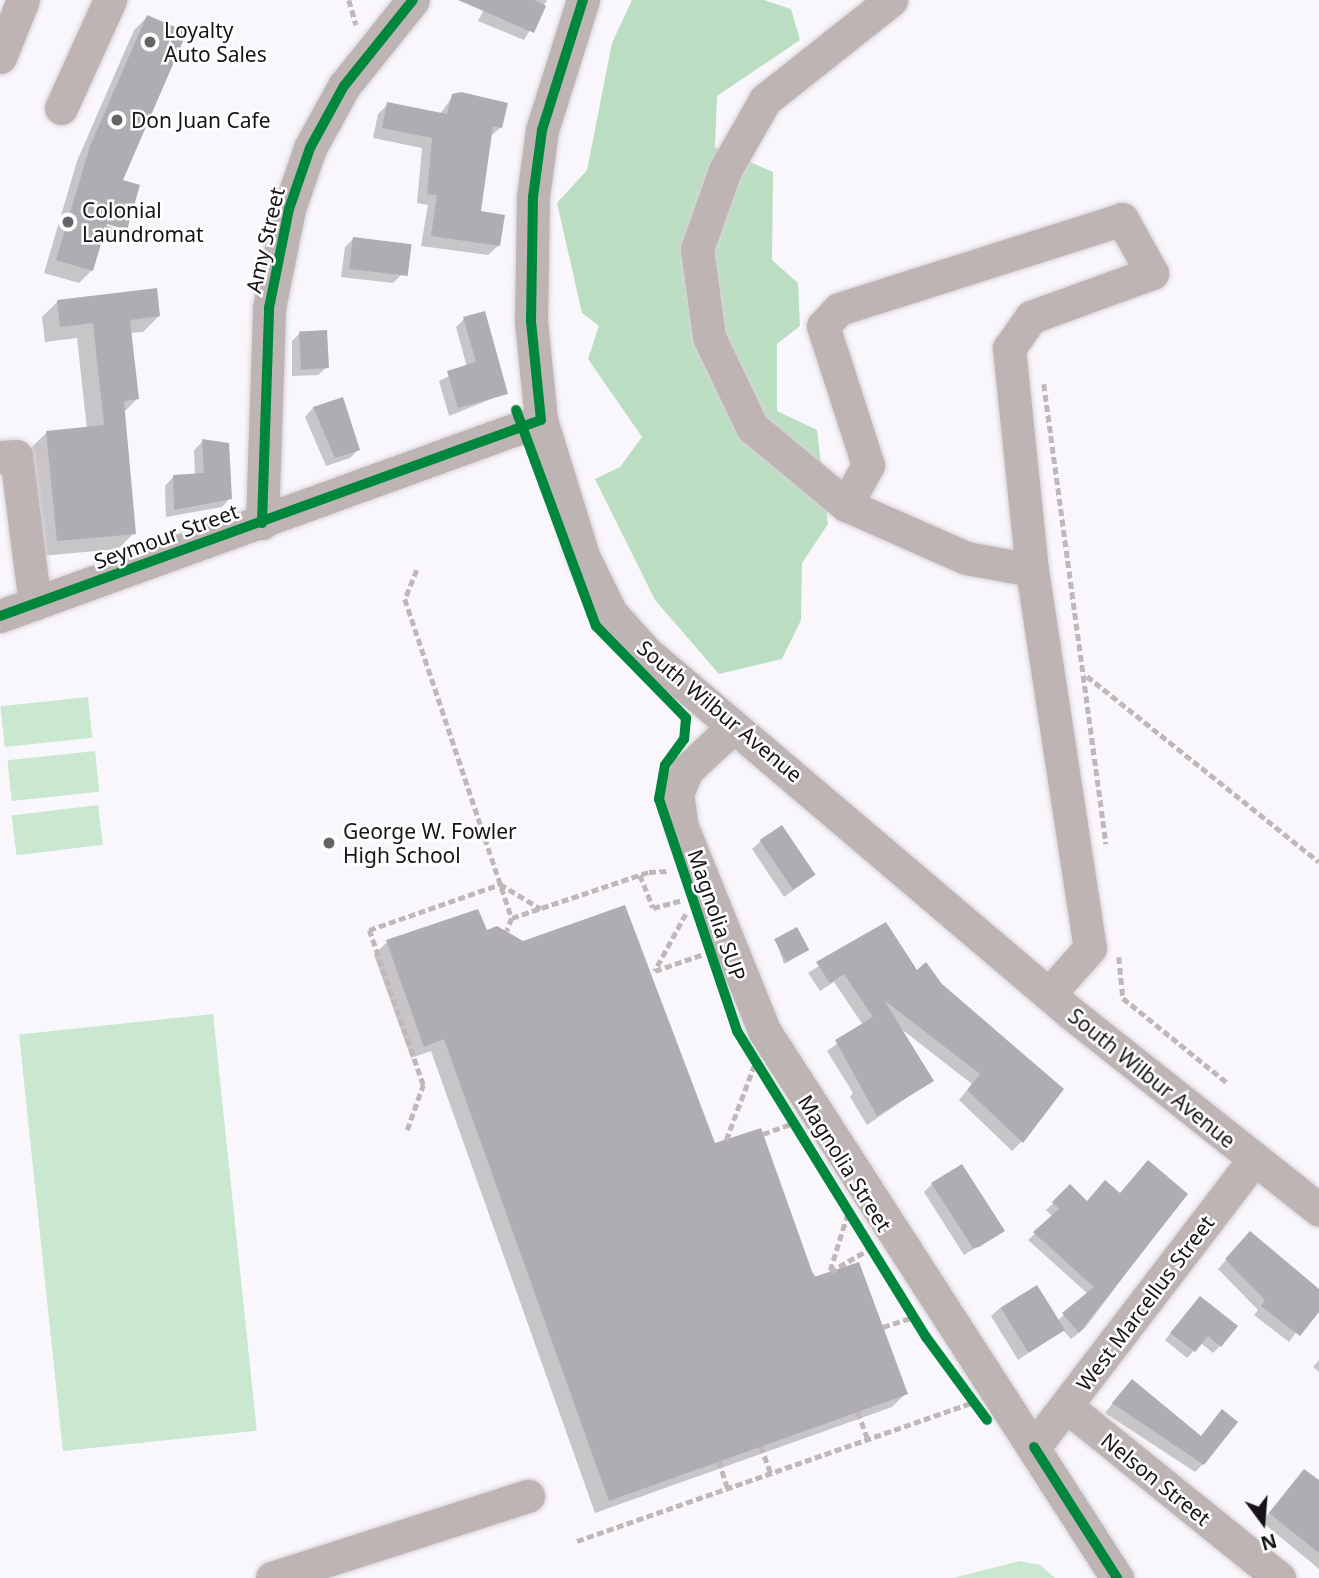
<!DOCTYPE html>
<style>
body{margin:0}
#map{position:relative;width:1319px;height:1578px;overflow:hidden;background:#faf7fc;font-family:"Noto Sans",sans-serif}
div>[style]{position:absolute}
.green>*{inset:0;background:#c9e8cf;transform-origin:0 0}
.forest>*{inset:0;background:#bbdec2}
.shadow>*{inset:0;background:#0003}
.building>*{inset:0;background:#afadb2;transform-origin:0 0}
.path>*{height:4.5px;margin-top:-2.25px;transform-origin:0;background:repeating-linear-gradient(90deg,#bfb8b9 0 7px,transparent 0 10.5px)}
.roads{filter:drop-shadow(0 0 2px #d6d3d7) drop-shadow(0 0 2px #d6d3d7)}
.minor>*{height:33px;margin:-16.5px;padding:0 16.5px;transform-origin:16.5px;border-radius:16.5px;background:#beb4b4}
.cycleway>*{height:10px;margin:-5px;padding:0 5px;transform-origin:5px;border-radius:5px;background:#00873e}
.dots>*{width:19px;height:19px;translate:-50% -50%;box-sizing:border-box;border:4px solid #fff;border-radius:50%}
span{translate:-50% -50%;white-space:nowrap;text-align:center;line-height:1.15;-webkit-text-stroke:5px #fff;paint-order:stroke}
.poi-label{font-size:21px;color:#171319}
.left{translate:0 -50%;text-align:left}
.street-label{font-size:21px;color:#171319}
.north{position:absolute;left:1228px;top:1487px;width:70px;height:70px;-webkit-text-stroke:5px #fff;paint-order:stroke;rotate:164deg;font-size:19px;font-weight:700;line-height:28px;text-align:center;color:#171319}
.north::after{content:'';display:block;margin:auto;width:24px;height:32px;background:#171319;clip-path:polygon(50% 0,100% 100%,50% 72%,0 100%)}
</style>
<div id="map">
<div class="green">
<div style="left:88px;top:697px;width:41px;height:88px;rotate:84deg"></div>
<div style="left:95px;top:751px;width:41px;height:88px;rotate:84deg"></div>
<div style="left:98px;top:805px;width:40px;height:87px;rotate:83deg"></div>
<div style="left:213px;top:1014px;width:419px;height:195px;rotate:84deg"></div>
<div style="clip-path:polygon(1020px 1561px,1040px 1565px,1055px 1578px,953px 1578px)"></div>
</div>
<div class="forest">
<div style="clip-path:polygon(632px 0,764px 0,791px 9px,800px 40px,717px 96px,715px 147px,773px 172px,772px 260px,798px 283px,800px 326px,777px 344px,777px 411px,817px 430px,828px 524px,802px 563px,801px 620px,782px 659px,719px 674px,655px 600px,595px 479px,620px 467px,642px 437px,588px 359px,599px 326px,582px 313px,557px 203px,587px 170px,612px 43px)"></div>
</div>
<div class="shadow">
<div style="clip-path:polygon(489px 0,547px 0,524px 40px,478px 21px)"></div>
<div style="clip-path:polygon(evenodd,147px 17px,121px 181px,125px 229px,112px 242px,101px 239px,92px 270px,79px 283px,44px 273px,77px 161px,134px 30px,147px 17px,99px 220px,119px 226px,119px 229px,99px 223px,99px 220px)"></div>
<div style="clip-path:polygon(453px 96px,501px 127px,490px 137px,479px 213px,499px 245px,488px 255px,421px 246px,428px 205px,417px 203px,422px 148px,373px 138px,378px 114px,388px 104px,440px 114px)"></div>
<div style="clip-path:polygon(353px 239px,402px 274px,393px 283px,341px 277px,345px 247px)"></div>
<div style="clip-path:polygon(58px 301px,159px 316px,143px 332px,130px 333px,137px 399px,123px 413px,134px 533px,118px 549px,41px 556px,31px 448px,47px 432px,87px 429px,77px 338px,45px 342px,42px 317px)"></div>
<div style="clip-path:polygon(464px 319px,506px 393px,449px 416px,439px 381px,467px 367px,456px 327px)"></div>
<div style="clip-path:polygon(300px 333px,327px 367px,318px 375px,292px 376px,292px 341px)"></div>
<div style="clip-path:polygon(313px 408px,358px 450px,350px 458px,326px 466px,305px 417px)"></div>
<div style="clip-path:polygon(203px 441px,228px 444px,230px 498px,222px 507px,166px 517px,165px 486px,173px 477px,195px 476px,194px 450px)"></div>
<div style="clip-path:polygon(761px 841px,814px 875px,784px 897px,752px 849px)"></div>
<div style="clip-path:polygon(885px 925px,917px 973px,925px 965px,1022px 1141px,1012px 1151px,959px 1100px,972px 1084px,900px 1028px,931px 1081px,867px 1125px,850px 1097px,853px 1093px,827px 1051px,863px 1025px,834px 982px,820px 991px,808px 973px)"></div>
<div style="clip-path:polygon(776px 941px,807px 950px,784px 964px)"></div>
<div style="clip-path:polygon(387px 942px,714px 1145px,906px 1393px,892px 1407px,595px 1513px,431px 1051px,411px 1058px,374px 955px)"></div>
<div style="clip-path:polygon(932px 1184px,1003px 1231px,964px 1255px,924px 1192px)"></div>
<div style="clip-path:polygon(1070px 1187px,1086px 1203px,1119px 1195px,1186px 1194px,1085px 1328px,1071px 1339px,1063px 1330px,1018px 1360px,991px 1316px,1000px 1308px,1036px 1287px,1057px 1321px,1088px 1294px,1028px 1240px,1053px 1217px,1046px 1210px)"></div>
<div style="clip-path:polygon(1242px 1242px,1319px 1291px,1319px 1301px,1289px 1342px,1254px 1315px,1258px 1310px,1218px 1269px)"></div>
<div style="clip-path:polygon(1193px 1305px,1220px 1346px,1213px 1353px,1201px 1343px,1187px 1358px,1165px 1340px)"></div>
<div style="clip-path:polygon(1319px 1360px,1319px 1372px,1313px 1367px)"></div>
<div style="clip-path:polygon(1123px 1390px,1200px 1438px,1214px 1420px,1203px 1464px,1195px 1472px,1105px 1413px)"></div>
<div style="clip-path:polygon(1296px 1479px,1319px 1482px,1319px 1569px,1262px 1522px)"></div>
</div>
<div class="building">
<div style="clip-path:polygon(458px 0,534px 0,546px 6px,534px 33px)"></div>
<div style="clip-path:polygon(147px 15px,187px 32px,123px 180px,140px 185px,127px 230px,107px 224px,93px 271px,56px 260px,90px 146px)"></div>
<div style="clip-path:polygon(461px 92px,508px 103px,502px 128px,493px 126px,481px 211px,505px 215px,500px 246px,431px 236px,437px 195px,427px 194px,432px 138px,382px 128px,387px 102px,447px 114px,452px 94px)"></div>
<div style="left:353px;top:237px;width:59px;height:32px;rotate:7deg"></div>
<div style="clip-path:polygon(157px 288px,160px 316px,130px 320px,139px 399px,124px 401px,136px 534px,57px 541px,46px 431px,104px 425px,93px 323px,60px 327px,57px 300px)"></div>
<div style="clip-path:polygon(485px 311px,508px 394px,458px 408px,447px 371px,476px 362px,463px 317px)"></div>
<div style="left:327px;top:330px;width:38px;height:28px;rotate:87deg"></div>
<div style="clip-path:polygon(343px 397px,360px 450px,335px 458px,313px 407px)"></div>
<div style="clip-path:polygon(202px 439px,229px 443px,232px 499px,174px 510px,173px 475px,204px 473px)"></div>
<div style="left:782px;top:825px;width:60px;height:27px;rotate:56deg"></div>
<div style="clip-path:polygon(625px 905px,715px 1143px,761px 1128px,814px 1277px,859px 1262px,908px 1394px,609px 1501px,444px 1039px,424px 1047px,386px 940px,478px 909px,487px 930px,497px 926px,523px 941px)"></div>
<div style="clip-path:polygon(886px 922px,917px 970px,926px 962px,942px 984px,1064px 1089px,1023px 1143px,967px 1090px,980px 1074px,884px 1000px,934px 1081px,877px 1116px,835px 1040px,873px 1017px,844px 974px,830px 983px,816px 962px)"></div>
<div style="left:797px;top:927px;width:26px;height:26px;rotate:62deg"></div>
<div style="clip-path:polygon(1148px 1160px,1188px 1194px,1079px 1333px,1062px 1313px,1094px 1287px,1033px 1232px,1059px 1209px,1052px 1202px,1070px 1184px,1087px 1201px,1105px 1180px,1120px 1193px)"></div>
<div style="clip-path:polygon(962px 1164px,1005px 1231px,979px 1247px,973px 1248px,931px 1183px)"></div>
<div style="clip-path:polygon(1250px 1231px,1319px 1289px,1319px 1312px,1300px 1336px,1261px 1306px,1265px 1300px,1225px 1259px)"></div>
<div style="left:1037px;top:1285px;width:53px;height:43px;rotate:58deg"></div>
<div style="clip-path:polygon(1200px 1296px,1238px 1326px,1221px 1347px,1208px 1336px,1195px 1352px,1170px 1333px)"></div>
<div style="clip-path:polygon(1132px 1379px,1201px 1436px,1222px 1409px,1238px 1422px,1204px 1465px,1112px 1403px)"></div>
<div style="clip-path:polygon(1304px 1469px,1319px 1480px,1319px 1553px,1269px 1513px)"></div>
</div>
<div class="path">
<div style="left:349px;top:0;width:26px;rotate:74deg"></div>
<div style="left:1044px;top:384px;width:464px;rotate:82.3deg"></div>
<div style="left:417px;top:570px;width:31px;rotate:112deg"></div>
<div style="left:405px;top:599px;width:336px;rotate:71.5deg"></div>
<div style="left:512px;top:918px;width:14px;rotate:111deg"></div>
<div style="left:1087px;top:676px;width:297px;rotate:38.7deg"></div>
<div style="left:640px;top:875px;width:35px;rotate:68deg"></div>
<div style="left:653px;top:908px;width:31px;rotate:-15deg"></div>
<div style="left:686px;top:914px;width:65px;rotate:118.5deg"></div>
<div style="left:655px;top:971px;width:52px;rotate:-19.1deg"></div>
<div style="left:512px;top:918px;width:145px;rotate:-18.6deg"></div>
<div style="left:649px;top:872px;width:20px;rotate:-3deg"></div>
<div style="left:1119px;top:957px;width:41px;rotate:84.4deg"></div>
<div style="left:1123px;top:998px;width:136px;rotate:39.1deg"></div>
<div style="left:407px;top:1130px;width:48px;rotate:-70.4deg"></div>
<div style="left:423px;top:1085px;width:164px;rotate:-109.2deg"></div>
<div style="left:369px;top:930px;width:139px;rotate:-19.3deg"></div>
<div style="left:500px;top:884px;width:48px;rotate:31.4deg"></div>
<div style="left:763px;top:1134px;width:32px;rotate:-20deg"></div>
<div style="left:726px;top:1140px;width:79px;rotate:-69.3deg"></div>
<div style="left:848px;top:1214px;width:61px;rotate:107.2deg"></div>
<div style="left:830px;top:1272px;width:48px;rotate:-30.3deg"></div>
<div style="left:883px;top:1327px;width:32px;rotate:-18deg"></div>
<div style="left:858px;top:1412px;width:29px;rotate:70deg"></div>
<div style="left:761px;top:1446px;width:29px;rotate:70deg"></div>
<div style="left:719px;top:1461px;width:28px;rotate:72deg"></div>
<div style="left:577px;top:1541px;width:417px;rotate:-19.3deg"></div>
</div>
<div class="roads">
<div class="minor">
<div style="left:583px;top:0;width:136px;rotate:107.5deg"></div>
<div style="left:542px;top:130px;width:68px;rotate:97.7deg"></div>
<div style="left:533px;top:197px;width:124px;rotate:90.9deg"></div>
<div style="left:531px;top:321px;width:100px;rotate:84.2deg"></div>
<div style="left:541px;top:420px;width:142px;rotate:72.8deg"></div>
<div style="left:583px;top:556px;width:64px;rotate:63.8deg"></div>
<div style="left:611px;top:613px;width:52px;rotate:48.1deg"></div>
<div style="left:646px;top:652px;width:559px;rotate:40.36deg"></div>
<div style="left:1072px;top:1014px;width:315px;rotate:38.4deg"></div>
<div style="left:891px;top:0;width:161px;rotate:141.6deg"></div>
<div style="left:765px;top:100px;width:81px;rotate:119.7deg"></div>
<div style="left:725px;top:170px;width:84px;rotate:109.5deg"></div>
<div style="left:697px;top:249px;width:89px;rotate:82.2deg"></div>
<div style="left:709px;top:337px;width:100px;rotate:64.5deg"></div>
<div style="left:752px;top:427px;width:122px;rotate:39.7deg"></div>
<div style="left:846px;top:505px;width:131px;rotate:23.8deg"></div>
<div style="left:966px;top:558px;width:67px;rotate:10.3deg"></div>
<div style="left:1032px;top:570px;width:382px;rotate:81.3deg"></div>
<div style="left:1090px;top:948px;width:62px;rotate:131.7deg"></div>
<div style="left:0;top:57px;width:61px;rotate:-68deg"></div>
<div style="left:61px;top:108px;width:119px;rotate:-65.6deg"></div>
<div style="left:0;top:457px;width:16px;rotate:-4deg"></div>
<div style="left:16px;top:456px;width:149px;rotate:82.7deg"></div>
<div style="left:846px;top:505px;width:46px;rotate:-61.2deg"></div>
<div style="left:868px;top:465px;width:146px;rotate:-107.9deg"></div>
<div style="left:823px;top:326px;width:23px;rotate:-47deg"></div>
<div style="left:839px;top:309px;width:297px;rotate:-17.6deg"></div>
<div style="left:1122px;top:219px;width:62px;rotate:60.9deg"></div>
<div style="left:1152px;top:273px;width:129px;rotate:160deg"></div>
<div style="left:1031px;top:317px;width:38px;rotate:125deg"></div>
<div style="left:1009px;top:348px;width:223px;rotate:84.1deg"></div>
<div style="left:262px;top:523px;width:215px;rotate:-88.1deg"></div>
<div style="left:269px;top:308px;width:101px;rotate:-78.6deg"></div>
<div style="left:289px;top:209px;width:65px;rotate:-71deg"></div>
<div style="left:310px;top:148px;width:71px;rotate:-61.3deg"></div>
<div style="left:344px;top:86px;width:110px;rotate:-51.3deg"></div>
<div style="left:0;top:616px;width:575px;rotate:-19.92deg"></div>
<div style="left:733px;top:727px;width:63px;rotate:136.9deg"></div>
<div style="left:687px;top:770px;width:25px;rotate:113deg"></div>
<div style="left:677px;top:793px;width:34px;rotate:82deg"></div>
<div style="left:682px;top:827px;width:221px;rotate:68deg"></div>
<div style="left:765px;top:1032px;width:650px;rotate:57.19deg"></div>
<div style="left:1066px;top:1406px;width:274px;rotate:38.9deg"></div>
<div style="left:1034px;top:1447px;width:362px;rotate:-52.6deg"></div>
<div style="left:272px;top:1578px;width:269px;rotate:-17.8deg"></div>
</div>
</div>
<div class="cycleway">
<div style="left:516px;top:410px;width:230px;rotate:69.7deg"></div>
<div style="left:596px;top:626px;width:129px;rotate:45.6deg"></div>
<div style="left:686px;top:718px;width:21px;rotate:95deg"></div>
<div style="left:684px;top:739px;width:32px;rotate:126deg"></div>
<div style="left:665px;top:765px;width:35px;rotate:100deg"></div>
<div style="left:659px;top:799px;width:245px;rotate:71.4deg"></div>
<div style="left:737px;top:1031px;width:360px;rotate:58.3deg"></div>
<div style="left:926px;top:1337px;width:103px;rotate:53.7deg"></div>
<div style="left:262px;top:523px;width:215px;rotate:-88.1deg"></div>
<div style="left:269px;top:308px;width:101px;rotate:-78.6deg"></div>
<div style="left:289px;top:209px;width:65px;rotate:-71deg"></div>
<div style="left:310px;top:148px;width:71px;rotate:-61.3deg"></div>
<div style="left:344px;top:86px;width:110px;rotate:-51.3deg"></div>
<div style="left:0;top:616px;width:575px;rotate:-19.92deg"></div>
<div style="left:541px;top:420px;width:100px;rotate:-95.8deg"></div>
<div style="left:531px;top:321px;width:124px;rotate:-89.1deg"></div>
<div style="left:533px;top:197px;width:68px;rotate:-82.3deg"></div>
<div style="left:542px;top:130px;width:136px;rotate:-72.5deg"></div>
<div style="left:1034px;top:1447px;width:155px;rotate:57.6deg"></div>
</div>
<div class="dots">
<div style="left:150px;top:42px;background:#666368"></div>
<div style="left:117px;top:120px;background:#666368"></div>
<div style="left:68px;top:222px;background:#666368"></div>
<div style="left:329px;top:843px;background:#666368"></div>
</div>
<div class="poi-label">
<span class="left" style="left:164px;top:42px">Loyalty<br>Auto Sales</span>
<span class="left" style="left:131px;top:120px">Don Juan Cafe</span>
<span class="left" style="left:82px;top:222px">Colonial<br>Laundromat</span>
<span class="left" style="left:343px;top:843px">George W. Fowler<br>High School</span>
</div>
<div class="street-label">
<span style="left:265px;top:240px;rotate:-77deg">Amy Street</span>
<span style="left:166px;top:536px;rotate:-20deg">Seymour Street</span>
<span style="left:720px;top:711px;rotate:40deg">South Wilbur Avenue</span>
<span style="left:717px;top:915px;rotate:71deg">Magnolia SUP</span>
<span style="left:1152px;top:1078px;rotate:39deg">South Wilbur Avenue</span>
<span style="left:845px;top:1163px;rotate:58deg">Magnolia Street</span>
<span style="left:1145px;top:1303px;rotate:-53deg">West Marcellus Street</span>
<span style="left:1156px;top:1479px;rotate:39deg">Nelson Street</span>
</div>
<div class="north">N</div>
</div>
